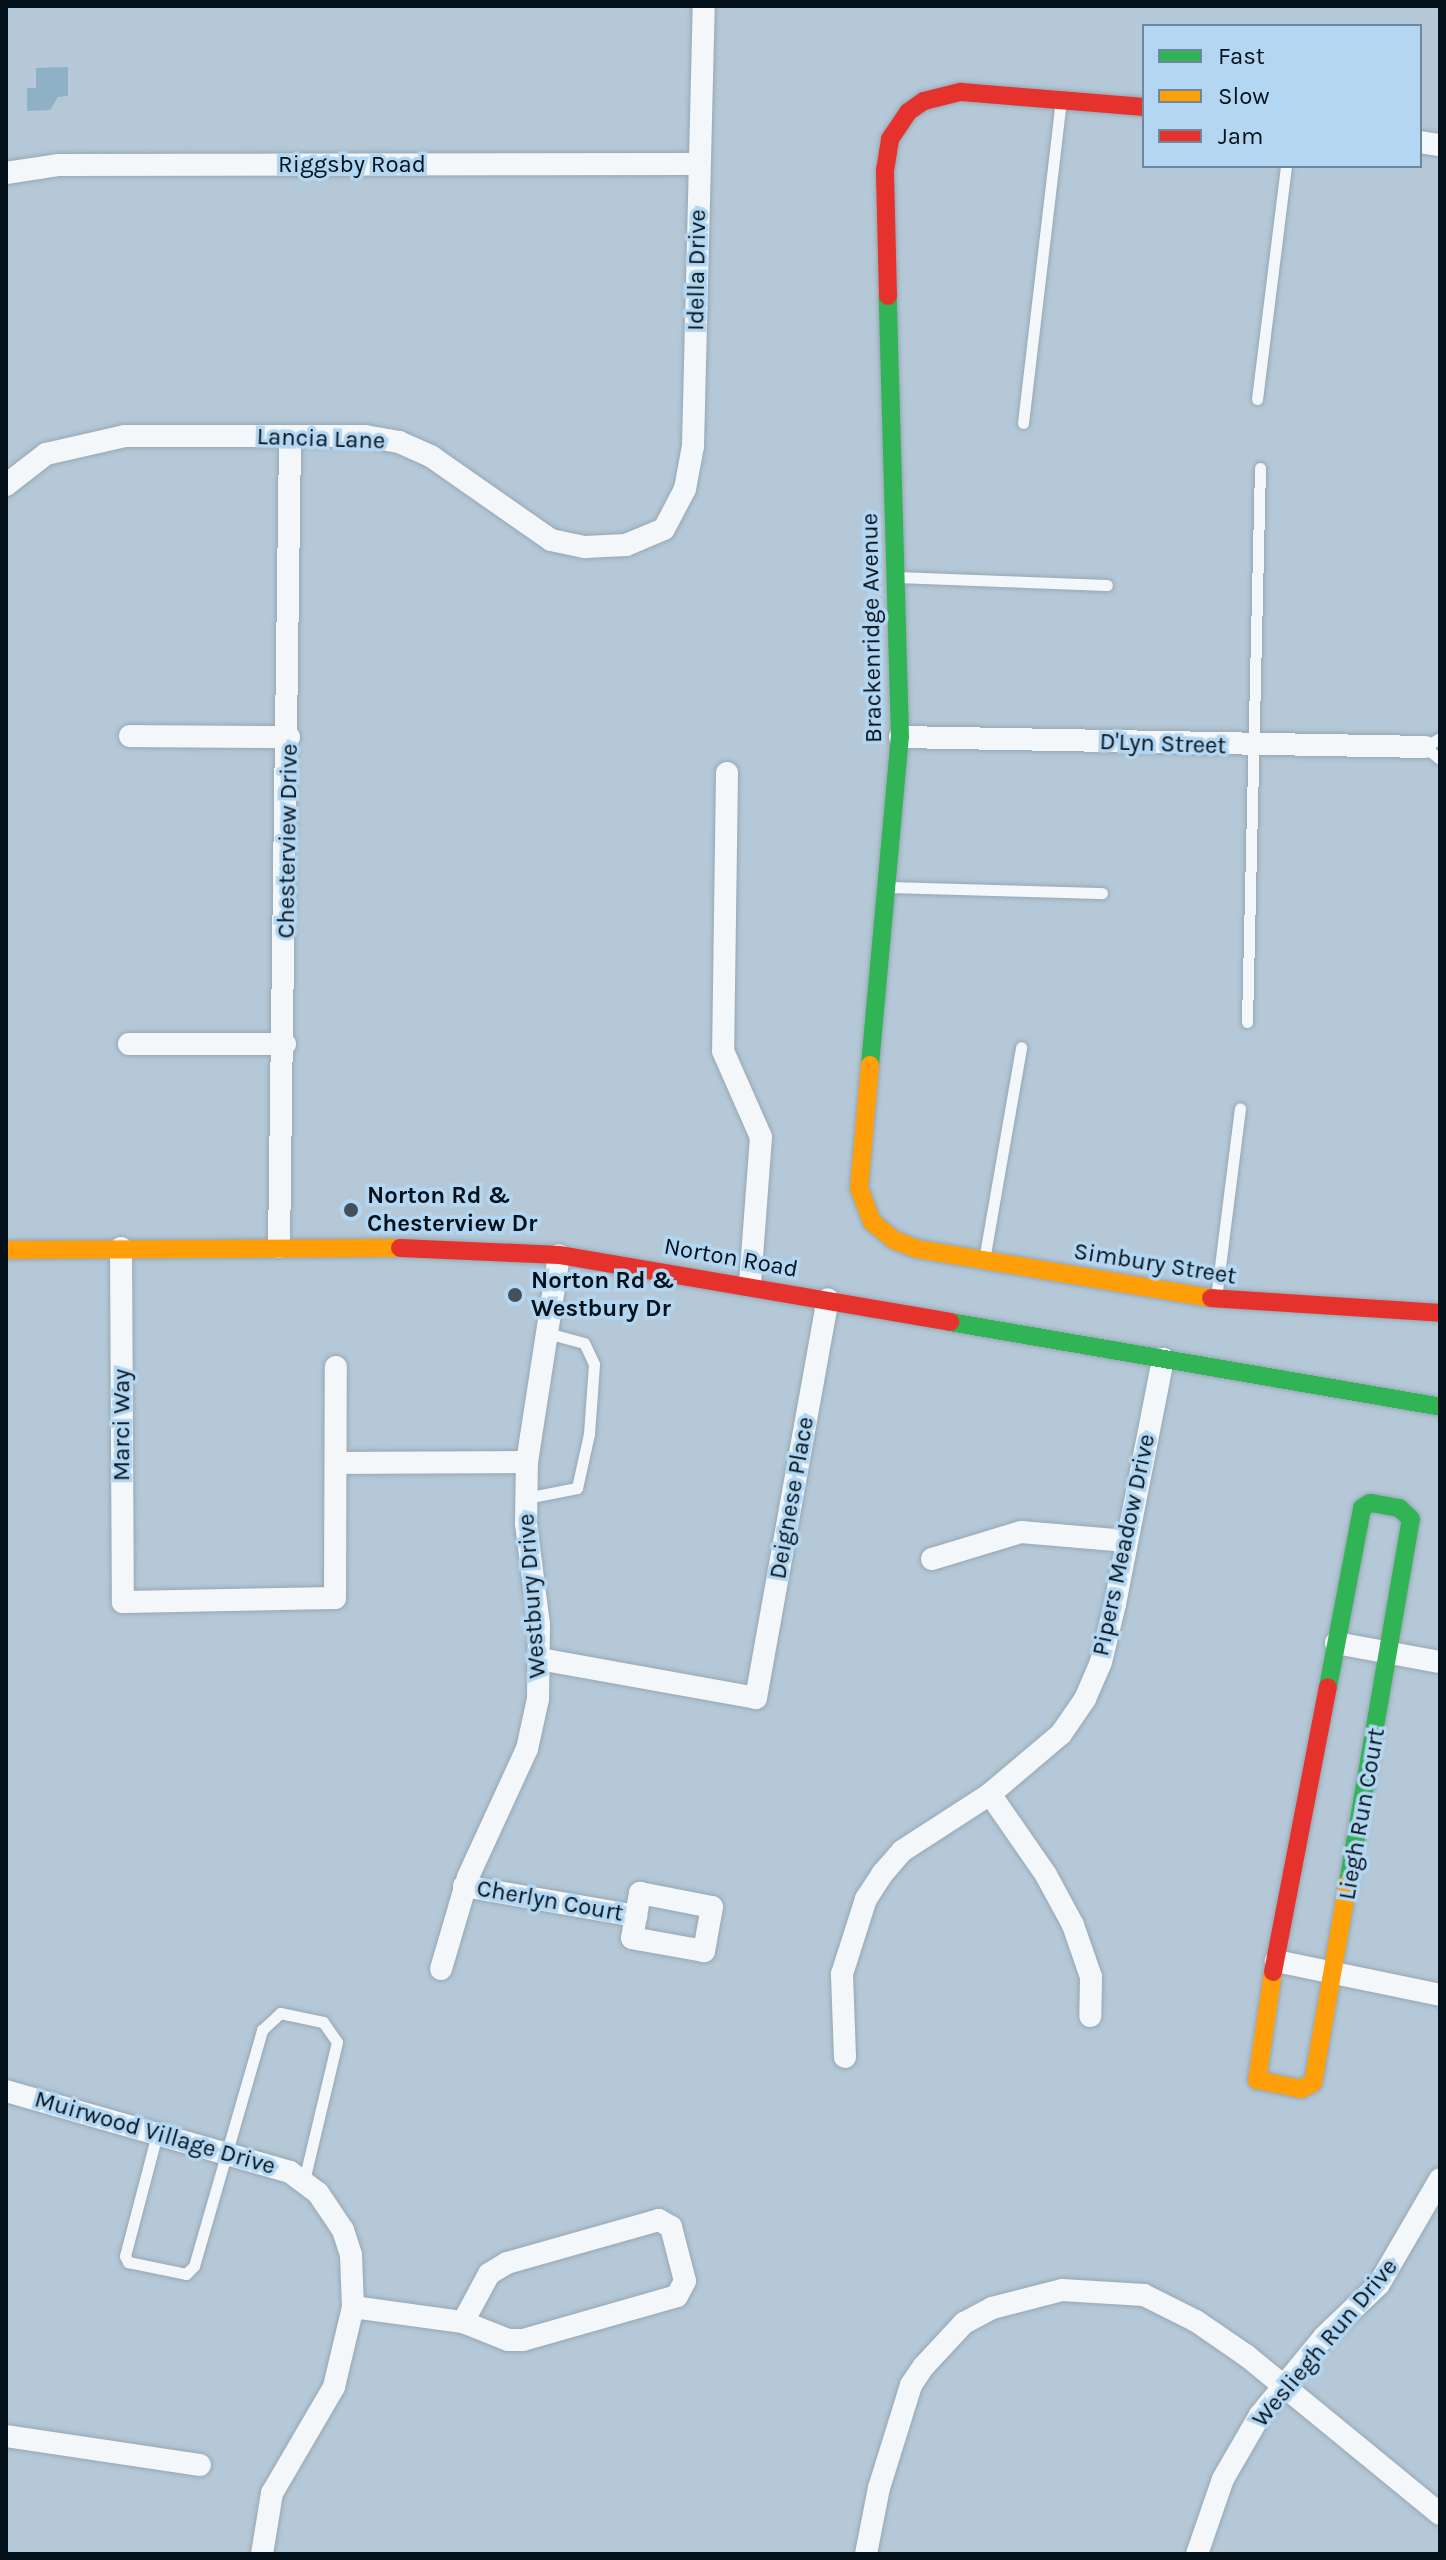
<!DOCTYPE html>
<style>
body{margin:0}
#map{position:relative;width:1446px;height:2560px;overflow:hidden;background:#b4c8d7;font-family:Karla,sans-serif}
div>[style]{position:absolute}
.building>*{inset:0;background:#8fb1c6}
.roads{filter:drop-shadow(0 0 2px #97a7b3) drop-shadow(0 0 2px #97a7b3)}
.lane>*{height:11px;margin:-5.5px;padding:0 5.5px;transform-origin:5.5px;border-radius:5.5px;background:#f4f7f9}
.street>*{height:22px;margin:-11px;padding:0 11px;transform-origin:11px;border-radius:11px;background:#f4f7f9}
.fast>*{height:18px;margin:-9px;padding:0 9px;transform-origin:9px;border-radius:9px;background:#30b455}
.slow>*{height:18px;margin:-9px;padding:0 9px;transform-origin:9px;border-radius:9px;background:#ff9f0a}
.jam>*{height:18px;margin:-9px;padding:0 9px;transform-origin:9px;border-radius:9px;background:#e5322d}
.dots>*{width:22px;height:22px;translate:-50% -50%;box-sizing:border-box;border:4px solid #b3d7f2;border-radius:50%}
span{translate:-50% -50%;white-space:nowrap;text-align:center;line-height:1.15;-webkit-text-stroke:7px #b3d7f2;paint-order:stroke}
.street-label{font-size:24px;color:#05111a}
.poi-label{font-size:24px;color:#05111a;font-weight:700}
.left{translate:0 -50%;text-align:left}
.frame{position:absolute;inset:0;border:8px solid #05111a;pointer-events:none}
.legend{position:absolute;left:1142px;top:24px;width:280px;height:144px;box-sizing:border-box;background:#b3d7f2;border:2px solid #6d889c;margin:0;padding:10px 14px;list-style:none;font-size:24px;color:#05111a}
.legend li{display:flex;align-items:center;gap:16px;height:40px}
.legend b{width:40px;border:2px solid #6d889c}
</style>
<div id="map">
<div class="building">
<div style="clip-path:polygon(68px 67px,68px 96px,58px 97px,50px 110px,27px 111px,27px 88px,36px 88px,36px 68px)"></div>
</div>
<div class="roads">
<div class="lane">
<div style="left:1257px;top:399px;width:235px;rotate:-82.9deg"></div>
<div style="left:1023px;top:423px;width:324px;rotate:-83.3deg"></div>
<div style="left:896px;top:577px;width:211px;rotate:2.2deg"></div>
<div style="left:1440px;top:738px;width:17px;rotate:149deg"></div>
<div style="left:1425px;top:747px;width:19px;rotate:39deg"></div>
<div style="left:886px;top:887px;width:216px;rotate:1.6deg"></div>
<div style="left:1247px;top:1022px;width:554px;rotate:-88.66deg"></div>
<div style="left:984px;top:1260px;width:216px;rotate:-80.1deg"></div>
<div style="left:1216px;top:1298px;width:191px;rotate:-82.8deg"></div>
<div style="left:526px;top:1498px;width:52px;rotate:-11.1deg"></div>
<div style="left:577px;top:1488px;width:55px;rotate:-77.5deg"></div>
<div style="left:589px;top:1434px;width:70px;rotate:-85.9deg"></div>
<div style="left:594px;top:1364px;width:23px;rotate:-115deg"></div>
<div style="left:584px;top:1343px;width:38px;rotate:-165deg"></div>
<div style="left:157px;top:2134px;width:126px;rotate:104.7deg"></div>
<div style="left:125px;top:2256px;width:7px;rotate:63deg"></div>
<div style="left:128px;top:2262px;width:59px;rotate:11.7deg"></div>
<div style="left:186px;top:2274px;width:11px;rotate:-45deg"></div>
<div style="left:194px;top:2266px;width:246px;rotate:-73.9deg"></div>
<div style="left:262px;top:2030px;width:25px;rotate:-43deg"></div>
<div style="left:280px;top:2013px;width:44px;rotate:11.8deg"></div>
<div style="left:323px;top:2022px;width:24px;rotate:55deg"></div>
<div style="left:337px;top:2042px;width:142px;rotate:103.4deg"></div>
</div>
<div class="street">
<div style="left:1420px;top:142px;width:20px;rotate:9deg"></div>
<div style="left:6px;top:173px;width:54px;rotate:-8.6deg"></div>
<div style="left:59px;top:165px;width:640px;rotate:-0.09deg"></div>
<div style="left:6px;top:485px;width:51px;rotate:-37.8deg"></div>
<div style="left:46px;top:454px;width:81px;rotate:-12.8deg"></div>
<div style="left:125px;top:436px;width:240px"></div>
<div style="left:365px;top:436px;width:35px;rotate:10deg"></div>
<div style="left:399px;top:442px;width:36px;rotate:24deg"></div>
<div style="left:432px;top:457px;width:145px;rotate:34.9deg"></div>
<div style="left:551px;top:540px;width:35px;rotate:12deg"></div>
<div style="left:585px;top:547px;width:41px;rotate:-2.8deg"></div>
<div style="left:626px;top:545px;width:41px;rotate:-22.8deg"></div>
<div style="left:664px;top:529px;width:45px;rotate:-62.3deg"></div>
<div style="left:685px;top:489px;width:44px;rotate:-79.5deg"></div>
<div style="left:693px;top:446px;width:440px;rotate:-88.6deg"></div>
<div style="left:130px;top:736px;width:159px;rotate:0.4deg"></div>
<div style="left:900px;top:737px;width:525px;rotate:1.09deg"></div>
<div style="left:727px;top:773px;width:278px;rotate:90.8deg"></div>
<div style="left:723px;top:1051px;width:94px;rotate:66.2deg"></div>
<div style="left:761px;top:1137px;width:147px;rotate:94.3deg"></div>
<div style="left:129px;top:1044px;width:156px"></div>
<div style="left:279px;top:1247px;width:811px;rotate:-89.22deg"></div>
<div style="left:121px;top:1248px;width:354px;rotate:89.7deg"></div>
<div style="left:123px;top:1602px;width:212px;rotate:-1.1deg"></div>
<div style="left:335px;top:1598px;width:231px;rotate:-89.8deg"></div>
<div style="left:336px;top:1463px;width:191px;rotate:-0.3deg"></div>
<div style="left:932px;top:1559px;width:93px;rotate:-16.9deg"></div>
<div style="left:1021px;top:1532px;width:106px;rotate:4.9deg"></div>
<div style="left:1336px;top:1643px;width:106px;rotate:10.4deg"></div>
<div style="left:540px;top:1659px;width:219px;rotate:10.2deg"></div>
<div style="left:756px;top:1698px;width:405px;rotate:-79.8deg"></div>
<div style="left:990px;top:1794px;width:98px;rotate:55.3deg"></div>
<div style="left:1046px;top:1875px;width:57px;rotate:61.6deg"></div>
<div style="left:1073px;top:1925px;width:55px;rotate:70.9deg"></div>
<div style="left:1091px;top:1977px;width:39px;rotate:91deg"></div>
<div style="left:464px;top:1886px;width:175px;rotate:9.9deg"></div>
<div style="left:640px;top:1893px;width:73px;rotate:11deg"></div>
<div style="left:712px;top:1907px;width:45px;rotate:100.3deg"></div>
<div style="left:704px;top:1951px;width:73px;rotate:-169.8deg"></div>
<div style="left:632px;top:1938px;width:46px;rotate:-79.9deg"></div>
<div style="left:1276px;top:1961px;width:167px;rotate:11.7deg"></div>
<div style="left:441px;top:1969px;width:96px;rotate:-73.6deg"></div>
<div style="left:468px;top:1877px;width:141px;rotate:-65.3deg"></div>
<div style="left:527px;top:1749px;width:51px;rotate:-77.6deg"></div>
<div style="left:538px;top:1699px;width:74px;rotate:-89.2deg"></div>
<div style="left:539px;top:1625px;width:103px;rotate:-97.3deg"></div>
<div style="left:526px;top:1523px;width:61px;rotate:-89.1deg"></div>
<div style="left:527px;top:1462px;width:209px;rotate:-81.2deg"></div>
<div style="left:845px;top:2057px;width:83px;rotate:-92.1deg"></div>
<div style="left:842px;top:1974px;width:79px;rotate:-72.3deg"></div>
<div style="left:866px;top:1899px;width:31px;rotate:-57deg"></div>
<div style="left:883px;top:1873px;width:29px;rotate:-49deg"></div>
<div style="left:902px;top:1851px;width:105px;rotate:-32.9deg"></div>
<div style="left:990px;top:1794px;width:93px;rotate:-40.2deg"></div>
<div style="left:1061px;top:1734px;width:42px;rotate:-55.6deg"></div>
<div style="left:1085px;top:1699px;width:40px;rotate:-66.6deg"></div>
<div style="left:1101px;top:1662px;width:60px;rotate:-76.4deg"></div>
<div style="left:1115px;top:1604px;width:250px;rotate:-78.9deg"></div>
<div style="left:6px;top:2091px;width:295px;rotate:15.9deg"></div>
<div style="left:290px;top:2172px;width:35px;rotate:37deg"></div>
<div style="left:318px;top:2193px;width:45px;rotate:56deg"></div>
<div style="left:343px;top:2230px;width:26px;rotate:72deg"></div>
<div style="left:351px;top:2255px;width:52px;rotate:87.8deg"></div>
<div style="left:353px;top:2307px;width:82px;rotate:103.4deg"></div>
<div style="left:334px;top:2387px;width:123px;rotate:120.3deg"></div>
<div style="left:272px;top:2493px;width:62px;rotate:99.3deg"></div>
<div style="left:353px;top:2307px;width:111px;rotate:7.8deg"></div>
<div style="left:463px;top:2322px;width:48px;rotate:21.8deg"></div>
<div style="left:508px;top:2340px;width:15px"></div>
<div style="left:523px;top:2340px;width:160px;rotate:-15.9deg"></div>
<div style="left:677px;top:2296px;width:17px;rotate:-62deg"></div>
<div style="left:685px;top:2281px;width:56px;rotate:-104.5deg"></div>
<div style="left:671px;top:2227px;width:14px;rotate:-150deg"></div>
<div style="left:659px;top:2220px;width:158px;rotate:164.2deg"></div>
<div style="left:507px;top:2263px;width:21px;rotate:149deg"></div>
<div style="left:489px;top:2274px;width:55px;rotate:118.4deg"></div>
<div style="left:6px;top:2436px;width:196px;rotate:8.5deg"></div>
<div style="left:866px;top:2554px;width:67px;rotate:-78.9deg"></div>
<div style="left:879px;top:2488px;width:108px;rotate:-72.7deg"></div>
<div style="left:911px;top:2385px;width:23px;rotate:-56deg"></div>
<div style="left:924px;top:2366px;width:59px;rotate:-47.1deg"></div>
<div style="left:964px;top:2323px;width:32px;rotate:-28deg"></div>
<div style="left:992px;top:2308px;width:72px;rotate:-14.4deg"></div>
<div style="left:1062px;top:2290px;width:82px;rotate:3.5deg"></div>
<div style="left:1144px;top:2295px;width:58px;rotate:26.6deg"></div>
<div style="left:1196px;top:2321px;width:62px;rotate:34.5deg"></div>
<div style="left:1247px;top:2356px;width:249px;rotate:39.3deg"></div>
<div style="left:1197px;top:2554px;width:79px;rotate:-70.9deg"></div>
<div style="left:1223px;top:2479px;width:74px;rotate:-60deg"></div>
<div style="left:1260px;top:2415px;width:101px;rotate:-50.6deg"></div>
<div style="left:1324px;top:2337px;width:76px;rotate:-43.9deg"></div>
<div style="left:1379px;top:2284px;width:121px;rotate:-59.8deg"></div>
</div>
<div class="fast">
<div style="left:870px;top:1065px;width:329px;rotate:-84.8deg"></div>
<div style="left:900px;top:737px;width:441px;rotate:-91.6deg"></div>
<div style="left:950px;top:1322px;width:497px;rotate:9.8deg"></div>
<div style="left:1328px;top:1687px;width:182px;rotate:-79.2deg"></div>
<div style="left:1362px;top:1508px;width:9px;rotate:-32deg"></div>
<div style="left:1348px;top:1883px;width:369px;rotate:-80.2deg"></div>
<div style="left:1411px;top:1519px;width:16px;rotate:-137deg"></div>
<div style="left:1399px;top:1508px;width:29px;rotate:-170deg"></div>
</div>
<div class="slow">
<div style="left:870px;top:1065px;width:123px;rotate:95.1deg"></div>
<div style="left:859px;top:1188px;width:36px;rotate:69deg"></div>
<div style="left:872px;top:1222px;width:28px;rotate:39deg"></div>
<div style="left:894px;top:1240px;width:26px;rotate:21deg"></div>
<div style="left:918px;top:1249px;width:297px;rotate:9.5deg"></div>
<div style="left:6px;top:1250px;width:394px;rotate:-0.3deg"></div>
<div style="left:1273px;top:1972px;width:109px;rotate:98.4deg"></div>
<div style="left:1257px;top:2080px;width:45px;rotate:11.6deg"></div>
<div style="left:1301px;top:2089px;width:13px;rotate:-27deg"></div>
<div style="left:1313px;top:2083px;width:203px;rotate:-80.1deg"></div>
</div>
<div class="jam">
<div style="left:888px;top:296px;width:125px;rotate:-91.4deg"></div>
<div style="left:885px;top:171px;width:32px;rotate:-81deg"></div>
<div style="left:890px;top:139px;width:32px;rotate:-56deg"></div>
<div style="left:908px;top:112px;width:19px;rotate:-35deg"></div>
<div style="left:924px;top:101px;width:38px;rotate:-14deg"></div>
<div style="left:961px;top:92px;width:184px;rotate:4.7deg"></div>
<div style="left:400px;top:1248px;width:159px;rotate:2.5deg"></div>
<div style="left:559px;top:1255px;width:397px;rotate:9.7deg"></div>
<div style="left:1211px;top:1298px;width:229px;rotate:3.7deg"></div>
<div style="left:1273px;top:1972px;width:290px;rotate:-79.1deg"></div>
</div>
</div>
<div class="dots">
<div style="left:351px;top:1210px;background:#42515c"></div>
<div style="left:515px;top:1295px;background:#42515c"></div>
</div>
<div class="street-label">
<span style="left:352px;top:165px">Riggsby Road</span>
<span style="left:697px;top:270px;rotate:-89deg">Idella Drive</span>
<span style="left:321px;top:439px;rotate:2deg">Lancia Lane</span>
<span style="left:872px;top:628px;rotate:-91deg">Brackenridge Avenue</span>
<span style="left:1163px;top:744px;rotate:2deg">D'Lyn Street</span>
<span style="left:288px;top:841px;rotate:-89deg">Chesterview Drive</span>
<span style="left:731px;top:1258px;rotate:10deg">Norton Road</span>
<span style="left:1155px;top:1264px;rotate:9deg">Simbury Street</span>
<span style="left:122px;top:1425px;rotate:-90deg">Marci Way</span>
<span style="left:792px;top:1498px;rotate:-80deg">Deignese Place</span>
<span style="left:1124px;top:1545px;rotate:-78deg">Pipers Meadow Drive</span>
<span style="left:532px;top:1596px;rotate:-94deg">Westbury Drive</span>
<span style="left:1362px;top:1814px;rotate:-80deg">Liegh Run Court</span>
<span style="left:550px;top:1901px;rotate:10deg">Cherlyn Court</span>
<span style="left:155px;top:2133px;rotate:16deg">Muirwood Village Drive</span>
<span style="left:1325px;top:2343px;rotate:-50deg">Wesliegh Run Drive</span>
</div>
<div class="poi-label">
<span class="left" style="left:367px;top:1210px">Norton Rd &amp;<br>Chesterview Dr</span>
<span class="left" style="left:531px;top:1295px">Norton Rd &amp;<br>Westbury Dr</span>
</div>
<div class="frame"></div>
<ul class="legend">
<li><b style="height:10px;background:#30b455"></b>Fast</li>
<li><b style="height:10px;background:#ff9f0a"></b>Slow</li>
<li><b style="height:10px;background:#e5322d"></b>Jam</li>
</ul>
</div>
